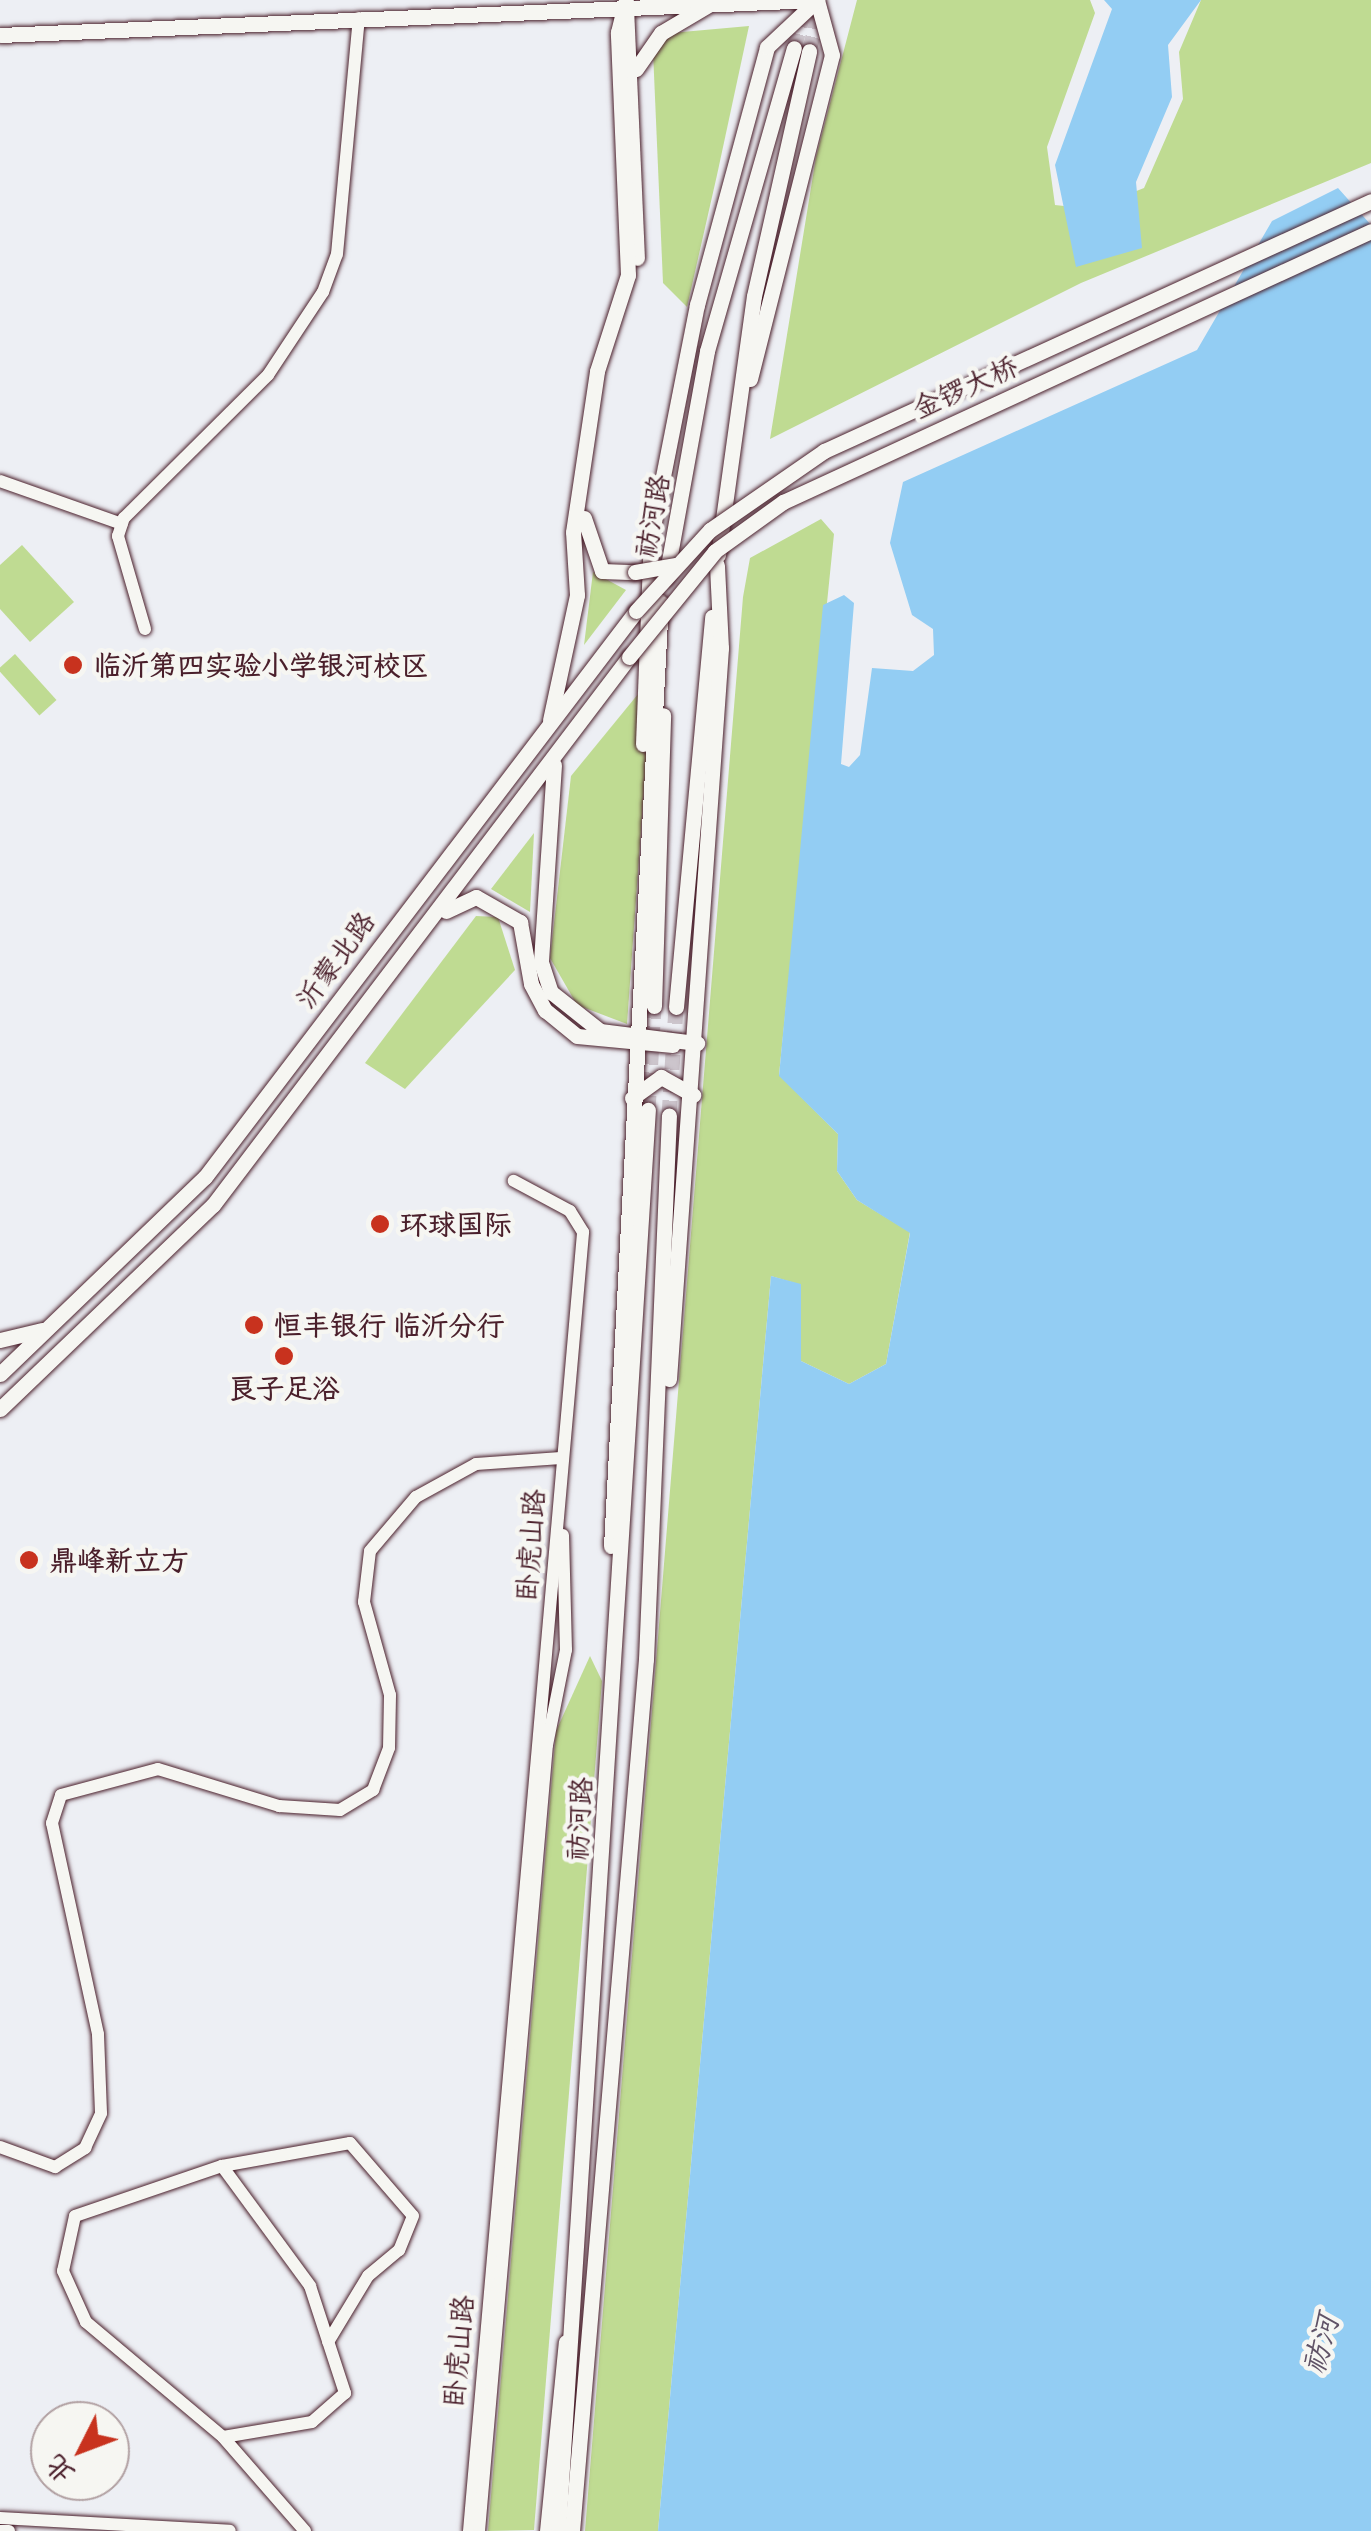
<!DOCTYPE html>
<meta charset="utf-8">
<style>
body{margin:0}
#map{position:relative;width:1371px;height:2531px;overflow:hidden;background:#edeff4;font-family:"Patrick Hand","LXGW WenKai TC",sans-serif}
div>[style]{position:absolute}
.green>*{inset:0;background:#bfdb92;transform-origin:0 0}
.water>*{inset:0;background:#93cdf3}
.major-tunnel>*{height:15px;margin-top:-7.5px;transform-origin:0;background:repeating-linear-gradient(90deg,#ccc5cc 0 15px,transparent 0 23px)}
.roads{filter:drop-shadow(0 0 2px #4a1f2b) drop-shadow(0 0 2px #4a1f2b)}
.minor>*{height:12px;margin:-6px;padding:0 6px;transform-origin:6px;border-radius:6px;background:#f6f6f2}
.major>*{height:15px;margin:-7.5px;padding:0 7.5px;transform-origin:7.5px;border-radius:7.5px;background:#f6f6f2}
.bridges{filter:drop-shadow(0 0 2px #4a1f2b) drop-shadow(0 0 2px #4a1f2b)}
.major-bridge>*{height:15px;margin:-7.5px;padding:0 7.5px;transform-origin:7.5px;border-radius:7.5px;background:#f6f6f2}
.dots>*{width:28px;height:28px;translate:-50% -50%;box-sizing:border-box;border:5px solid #f6f6f2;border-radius:50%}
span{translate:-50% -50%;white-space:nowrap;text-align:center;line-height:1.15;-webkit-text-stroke:9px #f6f6f2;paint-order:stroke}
.street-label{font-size:28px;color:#4a1f2b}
.poi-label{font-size:28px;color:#4a1f2b;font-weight:700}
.left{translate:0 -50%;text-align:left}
.water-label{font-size:30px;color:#605367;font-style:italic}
.north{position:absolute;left:30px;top:2401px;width:100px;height:100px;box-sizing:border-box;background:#f6f6f2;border:2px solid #b1a0a2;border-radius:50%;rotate:228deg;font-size:28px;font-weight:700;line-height:40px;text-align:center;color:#4a1f2b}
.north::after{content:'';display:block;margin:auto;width:35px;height:45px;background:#c8321e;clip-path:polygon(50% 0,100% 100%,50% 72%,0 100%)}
</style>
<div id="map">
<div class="green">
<div style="clip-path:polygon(857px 0,1090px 0,1095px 13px,1047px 147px,1055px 205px,1091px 209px,1144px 188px,1183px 99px,1179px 52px,1201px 0,1371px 0,1371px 163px,1081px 283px,770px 439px,816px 157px)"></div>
<div style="clip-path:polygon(749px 26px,717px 175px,687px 307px,663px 283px,653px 51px,671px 33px)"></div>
<div style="clip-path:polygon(821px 519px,834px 534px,779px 1075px,838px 1134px,837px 1171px,857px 1200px,910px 1232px,886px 1364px,849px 1384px,801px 1361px,801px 1285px,771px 1276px,658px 2531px,585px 2531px,743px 597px,750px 558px)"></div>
<div style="clip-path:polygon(22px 545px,74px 602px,30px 642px,0 609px,0 565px)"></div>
<div style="clip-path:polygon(593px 572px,626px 590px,584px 645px)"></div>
<div style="left:15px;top:654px;width:62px;height:23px;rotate:48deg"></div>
<div style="clip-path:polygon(652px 677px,627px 1024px,577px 1005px,550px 958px,571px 776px)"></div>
<div style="clip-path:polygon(534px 833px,530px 912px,491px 889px)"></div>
<div style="clip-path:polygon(476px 916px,498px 917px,515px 970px,405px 1089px,365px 1063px)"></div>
<div style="clip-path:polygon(590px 1656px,602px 1681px,534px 2530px,488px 2531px,556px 1731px)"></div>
</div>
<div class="water">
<div style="clip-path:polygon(1104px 0,1201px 0,1168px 45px,1172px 97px,1136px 182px,1142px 248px,1076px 267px,1055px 165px,1112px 9px)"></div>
<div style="clip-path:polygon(1338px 188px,1371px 225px,1371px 2531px,658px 2531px,771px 1276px,801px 1284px,801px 1361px,849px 1384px,886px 1364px,910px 1233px,857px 1200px,837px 1171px,838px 1134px,779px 1076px,823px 605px,844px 595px,854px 603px,841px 764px,849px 767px,860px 755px,872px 668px,913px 671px,934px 655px,933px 629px,912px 615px,890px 543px,903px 482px,1197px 350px,1272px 221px)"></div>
</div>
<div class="major-tunnel">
<div style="left:794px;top:48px;width:41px;rotate:-74.2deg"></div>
<div style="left:809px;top:51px;width:47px;rotate:-75.1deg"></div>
<div style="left:648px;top:1110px;width:104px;rotate:-86.7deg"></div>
<div style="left:669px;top:1115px;width:108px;rotate:-86.3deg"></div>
</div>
<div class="roads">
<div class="minor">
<div style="left:0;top:481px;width:129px;rotate:19.4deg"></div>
<div style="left:145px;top:629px;width:97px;rotate:-106.2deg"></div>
<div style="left:118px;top:536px;width:19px;rotate:-72deg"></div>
<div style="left:124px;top:518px;width:203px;rotate:-44.8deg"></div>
<div style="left:268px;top:375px;width:100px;rotate:-56.5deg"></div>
<div style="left:323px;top:292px;width:40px;rotate:-69.8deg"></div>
<div style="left:337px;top:254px;width:237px;rotate:-84.7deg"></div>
<div style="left:0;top:2147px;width:59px;rotate:20deg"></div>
<div style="left:55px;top:2167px;width:36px;rotate:-32deg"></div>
<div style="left:85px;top:2148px;width:38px;rotate:-65deg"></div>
<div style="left:101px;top:2113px;width:79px;rotate:-92.2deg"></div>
<div style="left:98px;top:2034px;width:216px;rotate:-102.3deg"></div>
<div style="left:52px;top:1823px;width:29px;rotate:-72deg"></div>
<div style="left:61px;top:1795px;width:100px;rotate:-15deg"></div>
<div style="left:158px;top:1769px;width:127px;rotate:17deg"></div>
<div style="left:279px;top:1806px;width:61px;rotate:3.8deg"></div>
<div style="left:340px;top:1810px;width:39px;rotate:-31deg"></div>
<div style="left:373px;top:1790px;width:45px;rotate:-69.1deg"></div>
<div style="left:389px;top:1748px;width:53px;rotate:-88.9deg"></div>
<div style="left:390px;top:1695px;width:97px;rotate:-105.6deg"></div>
<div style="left:364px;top:1602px;width:51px;rotate:-83.3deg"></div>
<div style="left:370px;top:1551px;width:71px;rotate:-49.6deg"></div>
<div style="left:416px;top:1497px;width:68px;rotate:-28.8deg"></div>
<div style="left:476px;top:1464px;width:85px;rotate:-4deg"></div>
<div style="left:222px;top:2166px;width:149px;rotate:53.7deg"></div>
<div style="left:310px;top:2286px;width:113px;rotate:71.9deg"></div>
<div style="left:345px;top:2393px;width:44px;rotate:138.7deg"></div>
<div style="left:312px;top:2422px;width:90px;rotate:170.4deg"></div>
<div style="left:223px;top:2437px;width:125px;rotate:48.9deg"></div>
<div style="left:223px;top:2437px;width:179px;rotate:-140deg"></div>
<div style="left:86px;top:2322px;width:56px;rotate:-114.3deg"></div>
<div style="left:63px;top:2271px;width:56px;rotate:-77.7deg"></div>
<div style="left:75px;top:2216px;width:155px;rotate:-18.8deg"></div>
<div style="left:222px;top:2166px;width:130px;rotate:-10.2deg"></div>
<div style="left:350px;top:2143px;width:96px;rotate:49.2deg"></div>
<div style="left:413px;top:2216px;width:37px;rotate:112deg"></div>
<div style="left:399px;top:2250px;width:40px;rotate:140deg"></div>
<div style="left:368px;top:2276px;width:77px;rotate:121.2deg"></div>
<div style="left:0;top:2518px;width:230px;rotate:3.2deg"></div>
<div style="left:0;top:2531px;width:9px"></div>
<div style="left:469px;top:2531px;width:1304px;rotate:-84.98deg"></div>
<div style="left:583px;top:1232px;width:25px;rotate:-122deg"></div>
<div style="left:570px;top:1211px;width:64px;rotate:-151.8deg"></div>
<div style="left:479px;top:2531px;width:789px;rotate:-85.06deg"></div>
<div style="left:547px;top:1745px;width:97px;rotate:-78.7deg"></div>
<div style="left:566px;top:1650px;width:115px;rotate:-91.5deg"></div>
</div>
<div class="major">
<div style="left:626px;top:7px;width:251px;rotate:87.5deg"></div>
<div style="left:0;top:35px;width:817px;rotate:-2.46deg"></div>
<div style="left:636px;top:69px;width:44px;rotate:-55.2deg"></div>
<div style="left:661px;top:33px;width:57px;rotate:-30.6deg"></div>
<div style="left:750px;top:379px;width:334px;rotate:-75.8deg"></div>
<div style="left:832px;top:55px;width:57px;rotate:-105.3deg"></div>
<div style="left:584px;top:518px;width:56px;rotate:71.2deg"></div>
<div style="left:602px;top:571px;width:33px;rotate:2deg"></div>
<div style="left:718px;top:555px;width:261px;rotate:-82.1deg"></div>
<div style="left:754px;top:296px;width:251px;rotate:-77.3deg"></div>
<div style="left:666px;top:577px;width:230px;rotate:-79.7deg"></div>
<div style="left:707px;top:351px;width:315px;rotate:-74deg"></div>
<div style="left:550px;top:720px;width:128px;rotate:-77.8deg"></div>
<div style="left:577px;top:595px;width:63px;rotate:-93.6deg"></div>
<div style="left:573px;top:532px;width:163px;rotate:-81.5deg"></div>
<div style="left:597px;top:371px;width:101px;rotate:-72.1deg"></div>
<div style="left:628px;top:275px;width:243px;rotate:-92.4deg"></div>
<div style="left:618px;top:32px;width:33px;rotate:-76deg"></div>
<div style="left:643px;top:744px;width:207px;rotate:-87.8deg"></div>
<div style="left:651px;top:537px;width:237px;rotate:-78.8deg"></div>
<div style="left:697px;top:305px;width:267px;rotate:-74.8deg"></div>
<div style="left:767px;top:47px;width:69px;rotate:-43.2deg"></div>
<div style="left:554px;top:765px;width:197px;rotate:93.8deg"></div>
<div style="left:541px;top:962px;width:32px;rotate:72deg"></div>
<div style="left:551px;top:992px;width:63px;rotate:38.5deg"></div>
<div style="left:600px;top:1031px;width:98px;rotate:7.1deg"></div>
<div style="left:446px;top:911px;width:33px;rotate:-25deg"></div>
<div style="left:476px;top:897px;width:51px;rotate:29.6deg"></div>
<div style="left:520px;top:922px;width:63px;rotate:79.9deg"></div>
<div style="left:531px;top:984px;width:30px;rotate:62deg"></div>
<div style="left:545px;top:1010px;width:41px;rotate:39.1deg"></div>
<div style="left:577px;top:1036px;width:96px;rotate:5.4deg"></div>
<div style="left:654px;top:1006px;width:291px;rotate:-88.2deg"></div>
<div style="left:676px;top:1007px;width:392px;rotate:-84.7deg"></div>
<div style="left:632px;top:1098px;width:36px;rotate:-36deg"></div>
<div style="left:661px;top:1077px;width:37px;rotate:29deg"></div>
<div style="left:0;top:1340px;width:43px;rotate:-13.4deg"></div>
<div style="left:0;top:1374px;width:284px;rotate:-43.9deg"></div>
<div style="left:205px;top:1177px;width:711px;rotate:-52.71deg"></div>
<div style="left:669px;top:1379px;width:733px;rotate:-85.93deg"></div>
<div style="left:721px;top:648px;width:83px;rotate:-92.8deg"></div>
<div style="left:0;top:1409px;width:295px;rotate:-43.8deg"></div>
<div style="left:213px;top:1205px;width:688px;rotate:-52.8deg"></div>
<div style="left:611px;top:1546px;width:945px;rotate:-86.97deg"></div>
<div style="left:547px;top:2531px;width:190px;rotate:-84.3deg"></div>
<div style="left:558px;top:2531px;width:1424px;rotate:-86.38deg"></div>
<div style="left:572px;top:2531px;width:875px;rotate:-85.15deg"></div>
<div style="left:646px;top:1659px;width:544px;rotate:-87.58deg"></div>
</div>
</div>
<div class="bridges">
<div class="major-bridge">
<div style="left:635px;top:572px;width:40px;rotate:-10deg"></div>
<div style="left:636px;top:611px;width:110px;rotate:-47.6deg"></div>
<div style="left:710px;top:530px;width:139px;rotate:-34.7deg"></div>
<div style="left:824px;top:451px;width:601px;rotate:-24.56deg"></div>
<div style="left:629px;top:657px;width:136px;rotate:-50.9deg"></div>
<div style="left:715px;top:551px;width:84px;rotate:-35.8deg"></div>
<div style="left:783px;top:502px;width:647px;rotate:-24.74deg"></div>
</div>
</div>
<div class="dots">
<div style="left:73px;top:665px;background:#c8321e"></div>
<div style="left:380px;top:1224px;background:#c8321e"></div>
<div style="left:254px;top:1325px;background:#c8321e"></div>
<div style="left:284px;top:1356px;background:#c8321e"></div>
<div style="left:29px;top:1560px;background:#c8321e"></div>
</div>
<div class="street-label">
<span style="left:965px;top:387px;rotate:-24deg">金锣大桥</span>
<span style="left:652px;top:516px;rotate:-80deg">祊河路</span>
<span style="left:335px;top:960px;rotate:-54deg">沂蒙北路</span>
<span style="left:530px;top:1545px;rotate:-86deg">卧虎山路</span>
<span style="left:579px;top:1819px;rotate:-87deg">祊河路</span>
<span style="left:458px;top:2351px;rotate:-85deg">卧虎山路</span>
</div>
<div class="poi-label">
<span class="left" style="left:93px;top:665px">临沂第四实验小学银河校区</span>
<span class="left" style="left:400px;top:1224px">环球国际</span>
<span class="left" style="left:274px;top:1325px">恒丰银行 临沂分行</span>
<span style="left:284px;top:1388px">良子足浴</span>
<span class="left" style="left:49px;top:1560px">鼎峰新立方</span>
</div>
<div class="water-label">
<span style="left:1320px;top:2344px;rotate:-75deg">祊河</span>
</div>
<div class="north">北</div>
</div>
